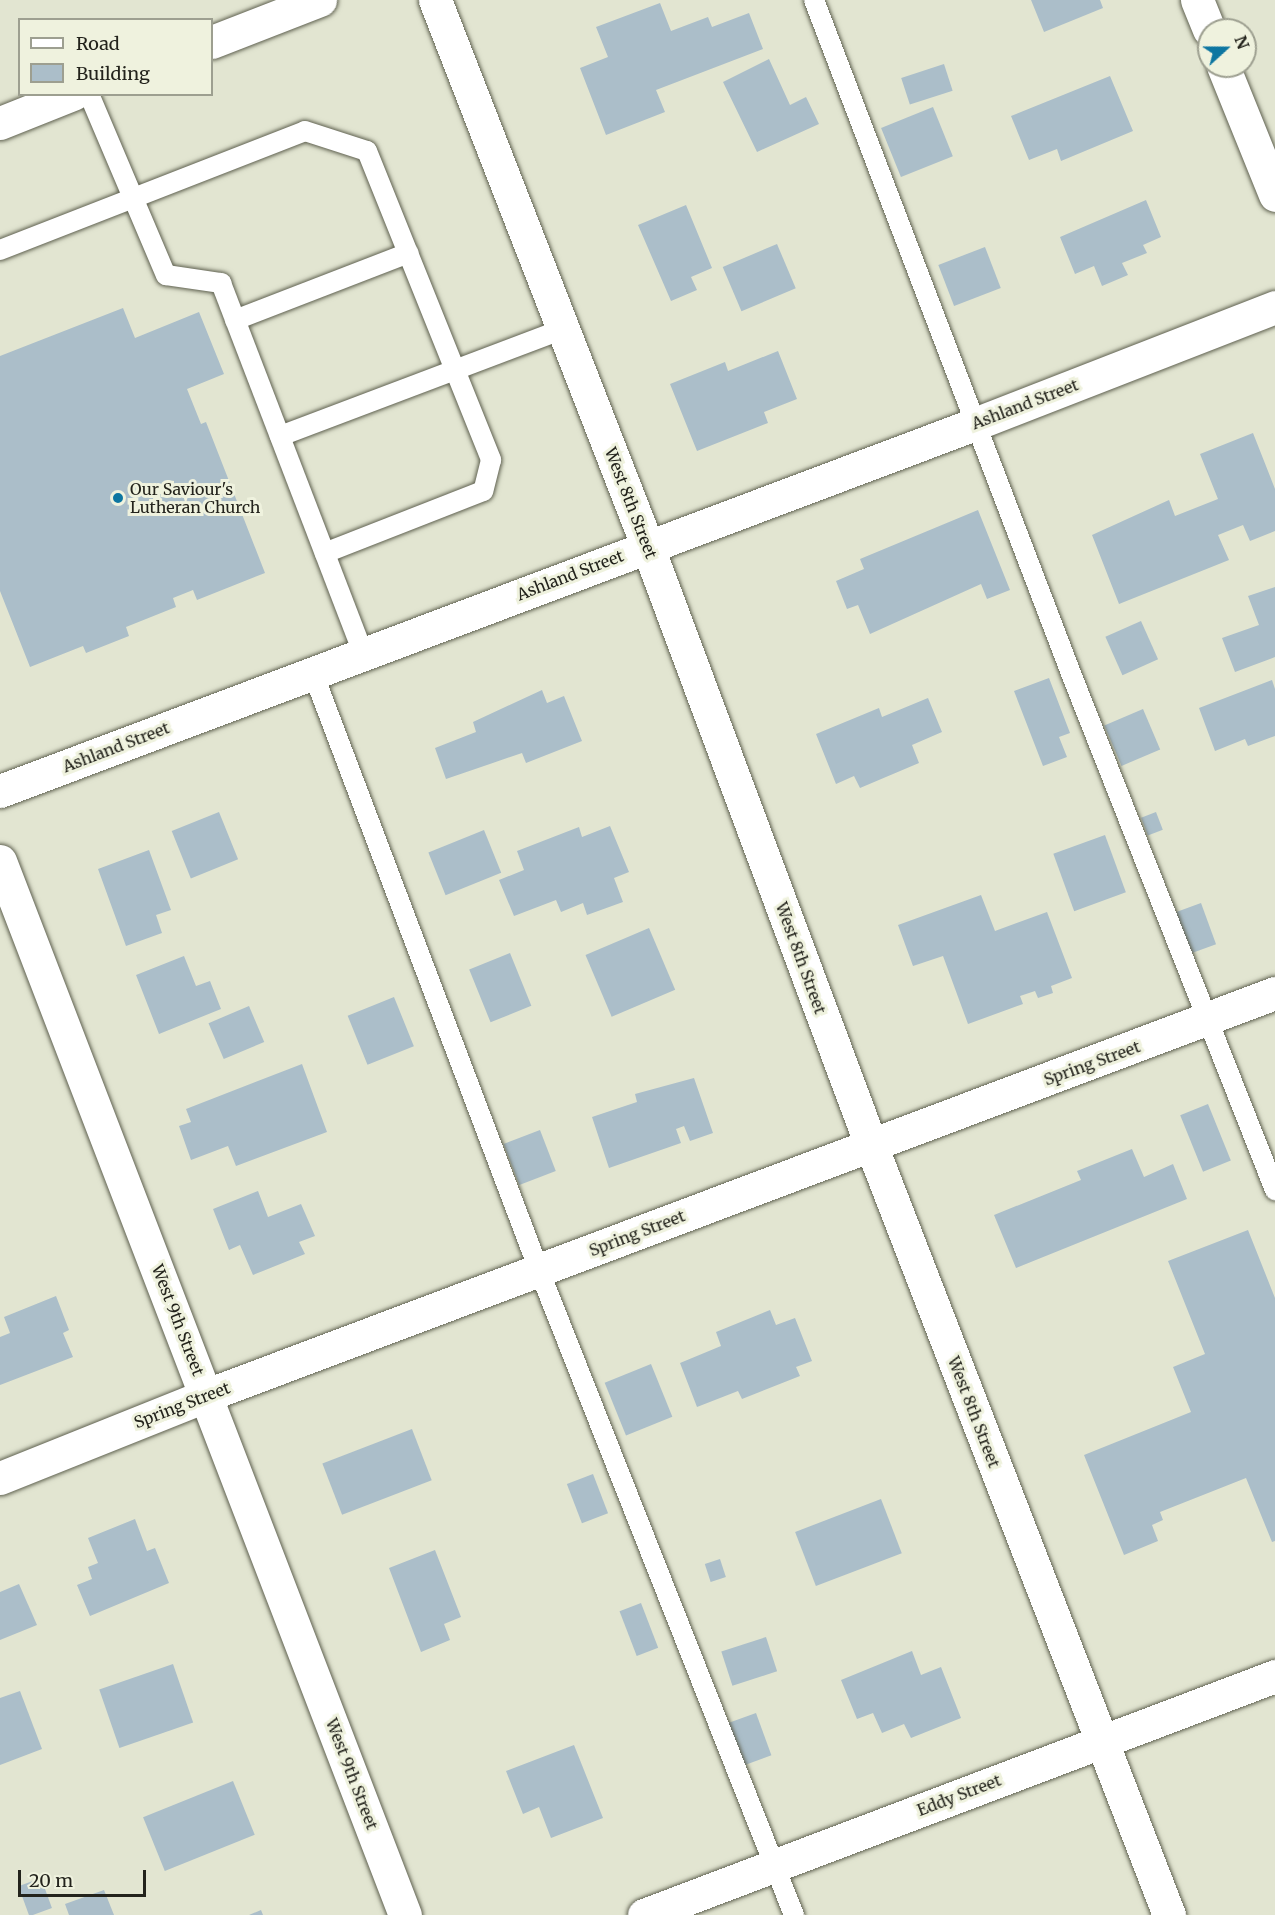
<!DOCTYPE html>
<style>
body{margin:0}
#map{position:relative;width:1275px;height:1915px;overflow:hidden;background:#e2e5d1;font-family:Merriweather,serif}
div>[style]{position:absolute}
.building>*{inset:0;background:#abbec9;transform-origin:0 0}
.roads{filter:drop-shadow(0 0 2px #5f6150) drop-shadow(0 0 2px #5f6150)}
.lane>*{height:20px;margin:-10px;padding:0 10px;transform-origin:10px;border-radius:10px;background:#fff}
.street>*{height:33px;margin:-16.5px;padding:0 16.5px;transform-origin:16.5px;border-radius:16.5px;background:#fff}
.dots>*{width:16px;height:16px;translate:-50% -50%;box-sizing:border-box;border:3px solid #eff2de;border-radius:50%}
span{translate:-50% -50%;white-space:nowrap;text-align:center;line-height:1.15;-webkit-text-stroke:6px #eff2de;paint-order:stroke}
.street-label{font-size:16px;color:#23231c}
.poi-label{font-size:16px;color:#23231c}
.left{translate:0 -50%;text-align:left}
.legend{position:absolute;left:18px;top:18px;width:195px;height:78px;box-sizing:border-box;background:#eff2de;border:2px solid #9d9f90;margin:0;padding:8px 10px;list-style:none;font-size:18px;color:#23231c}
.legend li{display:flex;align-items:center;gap:12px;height:30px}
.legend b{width:30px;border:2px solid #9d9f90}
.north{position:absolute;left:1197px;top:18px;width:60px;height:60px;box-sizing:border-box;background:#eff2de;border:2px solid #9d9f90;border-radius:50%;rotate:69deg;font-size:16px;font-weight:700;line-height:24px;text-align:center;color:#23231c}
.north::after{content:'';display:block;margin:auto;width:21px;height:27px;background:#0d76a1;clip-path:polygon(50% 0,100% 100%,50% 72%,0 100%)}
.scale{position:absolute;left:18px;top:1870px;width:128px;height:27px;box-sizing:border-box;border:3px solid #23231c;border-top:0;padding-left:8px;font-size:18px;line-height:21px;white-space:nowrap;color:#23231c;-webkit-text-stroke:4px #eff2de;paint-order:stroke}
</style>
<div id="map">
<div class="building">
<div style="clip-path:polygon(1031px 0,1100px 0,1103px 8px,1044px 32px)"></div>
<div style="clip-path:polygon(660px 3px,671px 31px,708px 17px,712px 27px,749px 13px,763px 49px,656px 90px,665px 112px,606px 135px,580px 68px,608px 57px,596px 27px)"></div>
<div style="clip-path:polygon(769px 59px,790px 105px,806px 97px,819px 124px,757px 152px,723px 82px)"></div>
<div style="left:944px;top:64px;width:28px;height:45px;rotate:72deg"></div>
<div style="clip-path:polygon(1110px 76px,1133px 131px,1061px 161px,1057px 149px,1029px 160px,1011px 116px)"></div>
<div style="left:933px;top:107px;width:53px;height:56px;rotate:68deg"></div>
<div style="clip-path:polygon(1146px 200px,1161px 237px,1143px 245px,1147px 253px,1122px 263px,1128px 275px,1102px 286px,1094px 266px,1075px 274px,1060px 237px)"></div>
<div style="clip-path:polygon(686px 205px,712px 268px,691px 277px,697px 290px,671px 301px,638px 225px)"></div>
<div style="left:777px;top:244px;width:48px;height:59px;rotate:67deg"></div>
<div style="left:985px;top:247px;width:44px;height:50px;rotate:69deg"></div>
<div style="clip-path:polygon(123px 308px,135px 338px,199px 312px,224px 374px,187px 389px,201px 424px,206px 422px,265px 573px,197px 600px,193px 590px,173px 598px,176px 607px,126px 627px,129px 636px,86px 653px,83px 646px,30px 667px,0 591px,0 356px)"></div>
<div style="clip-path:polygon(778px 351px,797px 399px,764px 412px,768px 423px,697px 451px,670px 384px,725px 362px,728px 371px)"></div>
<div style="clip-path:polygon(1253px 433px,1275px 489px,1275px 531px,1250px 541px,1243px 525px,1218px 535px,1229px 560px,1119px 604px,1092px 535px,1169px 500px,1175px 516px,1218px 499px,1200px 454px)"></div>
<div style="clip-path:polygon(978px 510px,1010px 590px,987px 599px,981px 584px,870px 634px,858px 605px,847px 609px,836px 581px,864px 569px,860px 559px)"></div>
<div style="clip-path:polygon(1275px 587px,1275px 657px,1235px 672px,1222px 638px,1259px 625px,1248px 596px)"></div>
<div style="left:1141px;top:621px;width:42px;height:39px;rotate:66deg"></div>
<div style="clip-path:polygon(1049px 678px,1070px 733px,1059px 737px,1067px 757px,1043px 766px,1014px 691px)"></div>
<div style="clip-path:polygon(1272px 680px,1275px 689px,1275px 736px,1248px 746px,1245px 739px,1215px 751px,1199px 708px)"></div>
<div style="clip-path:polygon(542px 690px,547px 703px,564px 696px,582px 741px,526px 763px,522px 753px,446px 779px,435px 748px,476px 732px,473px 722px)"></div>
<div style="clip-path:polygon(928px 698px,942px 732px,912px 745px,919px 763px,860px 788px,854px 776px,836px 784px,816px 734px,879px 708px,882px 717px)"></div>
<div style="left:1143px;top:709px;width:44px;height:42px;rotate:67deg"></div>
<div style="left:219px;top:812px;width:51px;height:51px;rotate:68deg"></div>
<div style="left:1156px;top:812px;width:19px;height:16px;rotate:69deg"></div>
<div style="clip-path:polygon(610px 826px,629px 872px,614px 878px,623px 902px,587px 915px,583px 903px,561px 912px,556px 900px,514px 916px,499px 880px,524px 870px,517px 851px,579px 827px,582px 837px)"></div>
<div style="left:484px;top:830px;width:46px;height:60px;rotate:68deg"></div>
<div style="left:1105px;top:835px;width:61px;height:55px;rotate:70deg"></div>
<div style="clip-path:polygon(149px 850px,171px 910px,156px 915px,162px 933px,126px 946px,98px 869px)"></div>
<div style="clip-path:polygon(981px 895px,995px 931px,1047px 912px,1072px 978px,1051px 986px,1053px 993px,1038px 998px,1035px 991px,1020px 996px,1023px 1004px,968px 1024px,943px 956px,913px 966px,898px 925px)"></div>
<div style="left:1201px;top:903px;width:44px;height:27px;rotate:70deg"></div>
<div style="left:649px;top:928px;width:67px;height:69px;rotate:67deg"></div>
<div style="left:510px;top:953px;width:57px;height:44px;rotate:68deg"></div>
<div style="clip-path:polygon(184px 956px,196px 986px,210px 981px,221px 1009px,159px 1034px,136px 975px)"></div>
<div style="left:394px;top:997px;width:53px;height:50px;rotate:68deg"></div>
<div style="left:249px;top:1006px;width:39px;height:44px;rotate:67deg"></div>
<div style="clip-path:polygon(302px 1064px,327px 1132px,236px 1166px,228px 1146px,191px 1160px,179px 1126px,191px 1122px,186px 1109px)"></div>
<div style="clip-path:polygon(694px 1078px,713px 1133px,690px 1141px,684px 1126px,676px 1129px,681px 1143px,609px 1168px,592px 1117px,637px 1102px,635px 1094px)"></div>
<div style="left:1208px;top:1104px;width:61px;height:30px;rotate:68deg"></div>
<div style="left:540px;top:1130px;width:44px;height:39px;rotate:69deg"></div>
<div style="clip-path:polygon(1132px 1149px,1144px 1177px,1173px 1164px,1187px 1199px,1016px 1268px,994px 1215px,1081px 1180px,1077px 1171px)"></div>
<div style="clip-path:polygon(258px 1191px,268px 1217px,301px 1204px,315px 1236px,299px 1242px,305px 1254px,253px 1275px,240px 1245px,229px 1250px,213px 1209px)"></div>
<div style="clip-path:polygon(1248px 1230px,1275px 1298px,1275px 1541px,1272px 1542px,1246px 1478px,1160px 1512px,1163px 1520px,1152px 1525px,1158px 1541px,1124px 1555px,1084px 1455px,1191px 1412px,1173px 1367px,1205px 1354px,1168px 1261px)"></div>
<div style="clip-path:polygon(56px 1296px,69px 1330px,63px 1333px,73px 1357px,0 1385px,0 1337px,10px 1333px,4px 1317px)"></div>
<div style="clip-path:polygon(770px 1310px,776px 1325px,795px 1318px,812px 1361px,796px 1367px,800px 1376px,742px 1399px,738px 1391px,697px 1407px,680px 1363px,721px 1346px,716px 1332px)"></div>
<div style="left:651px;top:1364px;width:57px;height:50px;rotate:68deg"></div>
<div style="left:412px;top:1429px;width:55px;height:96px;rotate:69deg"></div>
<div style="left:593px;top:1474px;width:42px;height:28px;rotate:69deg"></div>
<div style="left:881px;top:1499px;width:58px;height:92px;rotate:69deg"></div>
<div style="clip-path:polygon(135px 1519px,147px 1551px,155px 1548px,169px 1583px,90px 1616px,77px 1585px,92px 1579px,88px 1567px,98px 1563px,88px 1538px)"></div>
<div style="clip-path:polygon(435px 1550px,461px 1617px,444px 1624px,450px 1640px,421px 1652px,389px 1568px)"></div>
<div style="left:720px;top:1559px;width:19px;height:16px;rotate:72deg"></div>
<div style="clip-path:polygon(19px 1584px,37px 1625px,0 1640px,0 1592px)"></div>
<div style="left:641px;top:1603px;width:48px;height:23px;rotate:69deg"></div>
<div style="left:766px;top:1637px;width:36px;height:47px;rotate:72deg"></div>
<div style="clip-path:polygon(912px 1651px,921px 1675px,941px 1667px,961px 1718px,911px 1738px,904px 1724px,882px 1733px,873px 1713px,857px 1719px,841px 1680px)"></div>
<div style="left:173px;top:1664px;width:62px;height:78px;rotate:71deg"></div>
<div style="clip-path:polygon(20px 1691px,42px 1749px,0 1765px,0 1698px)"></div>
<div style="left:756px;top:1713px;width:45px;height:31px;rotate:70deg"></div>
<div style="clip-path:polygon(574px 1745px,603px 1818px,551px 1838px,539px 1807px,523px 1814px,506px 1771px)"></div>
<div style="left:233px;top:1781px;width:58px;height:97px;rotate:68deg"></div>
<div style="left:41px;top:1878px;width:32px;height:24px;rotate:70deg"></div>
<div style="clip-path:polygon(104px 1890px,114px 1915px,69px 1915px,65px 1904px)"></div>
<div style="clip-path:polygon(261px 1910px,263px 1915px,249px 1915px)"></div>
</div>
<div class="roads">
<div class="lane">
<div style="left:814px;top:0;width:724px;rotate:69.11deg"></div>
<div style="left:1072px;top:676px;width:553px;rotate:68.45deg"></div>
<div style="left:89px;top:94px;width:197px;rotate:67deg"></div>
<div style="left:166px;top:275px;width:56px;rotate:8.3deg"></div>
<div style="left:221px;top:283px;width:399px;rotate:69deg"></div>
<div style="left:0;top:250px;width:327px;rotate:-21.3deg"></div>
<div style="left:305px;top:131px;width:65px;rotate:17.9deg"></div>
<div style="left:367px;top:151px;width:333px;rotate:68.1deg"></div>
<div style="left:491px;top:460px;width:32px;rotate:104deg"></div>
<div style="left:483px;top:491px;width:170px;rotate:158.6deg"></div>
<div style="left:235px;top:320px;width:186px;rotate:-21.1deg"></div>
<div style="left:280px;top:436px;width:303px;rotate:-20.7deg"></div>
<div style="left:313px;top:673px;width:638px;rotate:69.27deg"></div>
<div style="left:539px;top:1270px;width:694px;rotate:68.43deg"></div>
</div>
<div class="street">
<div style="left:435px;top:0;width:585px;rotate:68.74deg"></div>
<div style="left:647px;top:545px;width:640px;rotate:69.53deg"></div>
<div style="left:871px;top:1145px;width:826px;rotate:68.84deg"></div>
<div style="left:1197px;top:0;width:32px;rotate:68deg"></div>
<div style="left:212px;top:42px;width:116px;rotate:-21.3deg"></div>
<div style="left:1223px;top:66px;width:139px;rotate:68deg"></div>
<div style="left:0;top:123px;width:79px;rotate:-21.7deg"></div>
<div style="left:0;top:791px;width:1042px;rotate:-20.63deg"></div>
<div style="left:975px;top:424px;width:322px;rotate:-21.3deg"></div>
<div style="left:0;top:861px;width:1129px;rotate:68.98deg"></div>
<div style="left:0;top:1478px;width:223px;rotate:-21.8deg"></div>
<div style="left:207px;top:1395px;width:1141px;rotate:-20.63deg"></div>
<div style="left:644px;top:1915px;width:675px;rotate:-20.74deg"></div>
</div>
</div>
<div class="dots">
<div style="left:118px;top:498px;background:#0d76a1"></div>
</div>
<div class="street-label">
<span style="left:1025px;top:404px;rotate:-21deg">Ashland Street</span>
<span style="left:631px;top:503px;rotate:69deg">West 8th Street</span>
<span style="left:570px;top:575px;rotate:-21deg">Ashland Street</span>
<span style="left:116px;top:747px;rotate:-21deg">Ashland Street</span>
<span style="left:801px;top:958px;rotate:70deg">West 8th Street</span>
<span style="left:1092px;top:1063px;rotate:-20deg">Spring Street</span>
<span style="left:637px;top:1233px;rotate:-21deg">Spring Street</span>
<span style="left:178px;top:1320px;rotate:69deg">West 9th Street</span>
<span style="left:182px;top:1405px;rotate:-21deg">Spring Street</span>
<span style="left:974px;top:1412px;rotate:69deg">West 8th Street</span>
<span style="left:352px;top:1774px;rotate:69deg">West 9th Street</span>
<span style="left:959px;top:1795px;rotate:-21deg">Eddy Street</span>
</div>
<div class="poi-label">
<span class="left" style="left:130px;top:498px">Our Saviour's<br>Lutheran Church</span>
</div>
<ul class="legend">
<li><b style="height:8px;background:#fff"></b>Road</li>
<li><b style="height:16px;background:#abbec9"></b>Building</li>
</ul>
<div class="north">N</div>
<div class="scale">20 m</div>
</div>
